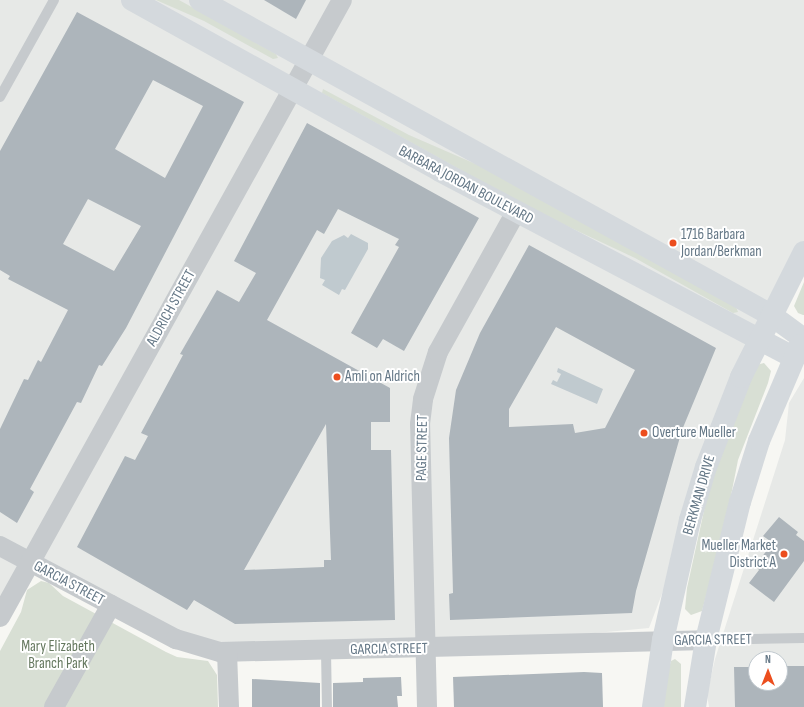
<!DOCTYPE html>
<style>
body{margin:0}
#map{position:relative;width:804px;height:707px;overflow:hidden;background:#f7f7f3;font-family:"Sofia Sans Condensed",sans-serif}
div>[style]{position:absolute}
.built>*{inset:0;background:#e7e9e7}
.green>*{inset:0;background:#d8dfd4}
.water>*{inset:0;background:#c0cacf}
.building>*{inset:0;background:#adb5bb}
.lane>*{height:10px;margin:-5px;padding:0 5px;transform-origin:5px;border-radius:5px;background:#c6cacd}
.street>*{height:20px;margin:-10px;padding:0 10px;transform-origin:10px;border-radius:10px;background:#c6cacd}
.secondary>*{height:22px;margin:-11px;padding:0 11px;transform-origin:11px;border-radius:11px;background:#d4d9dd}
.dots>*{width:11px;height:11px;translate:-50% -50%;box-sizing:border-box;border:2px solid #fff;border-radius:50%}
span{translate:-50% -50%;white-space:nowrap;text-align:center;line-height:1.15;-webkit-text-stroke:4px #fff;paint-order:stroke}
.street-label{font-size:15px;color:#647786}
.poi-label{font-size:15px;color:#647786}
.left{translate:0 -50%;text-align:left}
.right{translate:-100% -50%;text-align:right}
.park-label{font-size:15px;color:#65785f}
.north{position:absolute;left:748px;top:651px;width:40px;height:40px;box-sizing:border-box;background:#fff;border:1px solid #c1c9cf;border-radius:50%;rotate:0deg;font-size:11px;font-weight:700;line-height:16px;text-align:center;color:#647786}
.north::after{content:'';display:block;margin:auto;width:14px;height:18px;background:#ec4e1e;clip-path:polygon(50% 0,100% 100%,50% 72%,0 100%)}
</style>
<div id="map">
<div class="built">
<div style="clip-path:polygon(0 0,804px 0,804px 252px,690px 520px,649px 628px,426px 649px,220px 652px,30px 563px,0 618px)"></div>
<div style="clip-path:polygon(evenodd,804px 378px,804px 707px,709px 707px,707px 694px,715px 659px,785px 440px,789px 403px,804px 378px,756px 659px,780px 659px,780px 683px,756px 683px,756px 659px)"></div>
</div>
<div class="green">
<div style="clip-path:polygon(156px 0,179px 0,276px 54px,278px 58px,273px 59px,204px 21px)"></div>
<div style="clip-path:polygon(323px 89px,409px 135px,478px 165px,736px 307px,738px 312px,733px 313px,635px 258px,535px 211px,322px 93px)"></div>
<div style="clip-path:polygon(804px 282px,804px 315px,803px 315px,798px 313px,794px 306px)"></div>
<div style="clip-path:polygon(764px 363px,771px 371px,768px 383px,738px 460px,725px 526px,702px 611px,691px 615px,685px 609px,687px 588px,709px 488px,756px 365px)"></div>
<div style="clip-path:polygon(41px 581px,49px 583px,63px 596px,166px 652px,177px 657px,208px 661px,217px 675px,218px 707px,0 707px,0 651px,21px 612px,27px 590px)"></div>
<div style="clip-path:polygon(675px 659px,681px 664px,681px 707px,658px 707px,671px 661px)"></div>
</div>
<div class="water">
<div style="clip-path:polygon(351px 234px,368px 243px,368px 249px,345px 290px,342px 289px,339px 295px,322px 285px,325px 280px,320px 278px,321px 258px,332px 241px,344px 235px,348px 238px)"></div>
<div style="clip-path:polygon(558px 368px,603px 389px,597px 404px,551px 384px,553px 380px,557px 382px,561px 374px,557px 372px)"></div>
</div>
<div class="building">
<div style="clip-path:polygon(264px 0,306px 0,296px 19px)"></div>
<div style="clip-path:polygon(evenodd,77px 12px,244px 102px,126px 328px,102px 366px,99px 365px,81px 403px,77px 402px,30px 489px,34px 492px,17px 523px,0 512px,0 429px,24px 379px,28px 380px,38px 360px,41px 362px,68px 310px,8px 279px,10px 276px,0 270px,0 151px,77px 12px,153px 80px,203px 106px,165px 178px,115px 149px,153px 80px,77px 12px,88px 199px,141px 226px,114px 271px,63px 244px,88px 199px)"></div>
<div style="clip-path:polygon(evenodd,307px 123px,479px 218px,404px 351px,383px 339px,377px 348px,351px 333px,399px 247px,395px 245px,399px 239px,338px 209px,324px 234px,317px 230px,267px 320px,390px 388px,390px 422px,371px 422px,371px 450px,391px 450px,395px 620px,235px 624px,194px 600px,187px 610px,77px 547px,125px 456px,135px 460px,148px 436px,141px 433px,183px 355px,180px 354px,217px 290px,239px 302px,256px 273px,234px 261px,307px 123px,326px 424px,331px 560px,324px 560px,324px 567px,244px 570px,326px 424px)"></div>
<div style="clip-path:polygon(evenodd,529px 245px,716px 348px,682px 430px,636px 591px,632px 613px,450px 620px,449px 594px,453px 593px,449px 438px,456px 390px,480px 333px,529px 245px,556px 327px,635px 370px,605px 428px,575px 433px,573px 424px,509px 427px,509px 409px,556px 327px)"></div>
<div style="clip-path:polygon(779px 517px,798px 532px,796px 535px,804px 541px,804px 561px,774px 602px,749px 583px,759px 570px,755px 565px,773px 543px,763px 536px)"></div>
<div style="clip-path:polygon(780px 666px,804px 666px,804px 707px,735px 707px,734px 667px,756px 667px,756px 683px,780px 683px)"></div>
<div style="clip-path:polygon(584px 672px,602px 673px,603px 707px,454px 707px,453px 677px)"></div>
<div style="clip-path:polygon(401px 677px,402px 696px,397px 696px,398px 707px,333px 707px,333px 683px,363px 682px,363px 678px)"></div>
<div style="clip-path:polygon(252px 679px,320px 683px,320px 707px,252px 707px)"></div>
</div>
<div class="lane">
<div style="left:0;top:97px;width:111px;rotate:-60.9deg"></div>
<div style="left:706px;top:640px;width:98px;rotate:-1.2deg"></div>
<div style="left:326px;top:651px;width:56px;rotate:89deg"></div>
</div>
<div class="street">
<div style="left:0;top:546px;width:199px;rotate:27.9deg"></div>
<div style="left:176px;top:639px;width:46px;rotate:16.5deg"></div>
<div style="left:220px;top:652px;width:486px;rotate:-1.4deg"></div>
<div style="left:0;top:617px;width:705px;rotate:-61deg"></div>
<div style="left:227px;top:652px;width:55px;rotate:87.9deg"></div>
<div style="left:54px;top:707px;width:117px;rotate:-60.8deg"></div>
<div style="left:427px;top:707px;width:283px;rotate:-91.4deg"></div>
<div style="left:420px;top:424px;width:25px;rotate:-83deg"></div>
<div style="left:423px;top:399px;width:49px;rotate:-72.3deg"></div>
<div style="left:438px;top:352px;width:160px;rotate:-60.9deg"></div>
</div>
<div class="secondary">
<div style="left:132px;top:0;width:352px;rotate:29deg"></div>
<div style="left:440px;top:171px;width:399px;rotate:27.8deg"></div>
<div style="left:200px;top:0;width:652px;rotate:28.88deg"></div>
<div style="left:771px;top:315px;width:41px;rotate:36deg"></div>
<div style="left:653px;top:707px;width:68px;rotate:-81.5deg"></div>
<div style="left:663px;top:640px;width:123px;rotate:-77.3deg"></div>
<div style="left:690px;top:520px;width:55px;rotate:-73.2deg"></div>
<div style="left:706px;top:467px;width:97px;rotate:-68.7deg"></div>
<div style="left:741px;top:377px;width:140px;rotate:-63.3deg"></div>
<div style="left:695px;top:707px;width:68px;rotate:-80.7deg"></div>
<div style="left:706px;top:640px;width:142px;rotate:-76.2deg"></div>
<div style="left:740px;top:502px;width:64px;rotate:-72.7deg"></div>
<div style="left:759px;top:441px;width:104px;rotate:-66.9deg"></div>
</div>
<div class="dots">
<div style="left:673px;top:243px;background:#ec4e1e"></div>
<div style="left:337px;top:377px;background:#ec4e1e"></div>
<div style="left:644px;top:433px;background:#ec4e1e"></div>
<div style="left:784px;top:554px;background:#ec4e1e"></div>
</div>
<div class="street-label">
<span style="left:466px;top:185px;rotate:28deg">BARBARA JORDAN BOULEVARD</span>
<span style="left:171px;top:308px;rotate:-61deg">ALDRICH STREET</span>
<span style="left:422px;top:448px;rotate:-89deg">PAGE STREET</span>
<span style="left:699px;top:495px;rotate:-74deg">BERKMAN DRIVE</span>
<span style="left:69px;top:583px;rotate:28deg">GARCIA STREET</span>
<span style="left:713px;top:640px;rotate:-1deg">GARCIA STREET</span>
<span style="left:389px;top:649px;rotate:-1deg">GARCIA STREET</span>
</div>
<div class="poi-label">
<span class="left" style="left:681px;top:243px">1716 Barbara<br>Jordan/Berkman</span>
<span class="left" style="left:345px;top:377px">Amli on Aldrich</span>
<span class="left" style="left:652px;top:433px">Overture Mueller</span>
<span class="right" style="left:776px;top:554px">Mueller Market<br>District A</span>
</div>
<div class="park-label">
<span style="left:58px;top:655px">Mary Elizabeth<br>Branch Park</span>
</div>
<div class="north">N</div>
</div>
